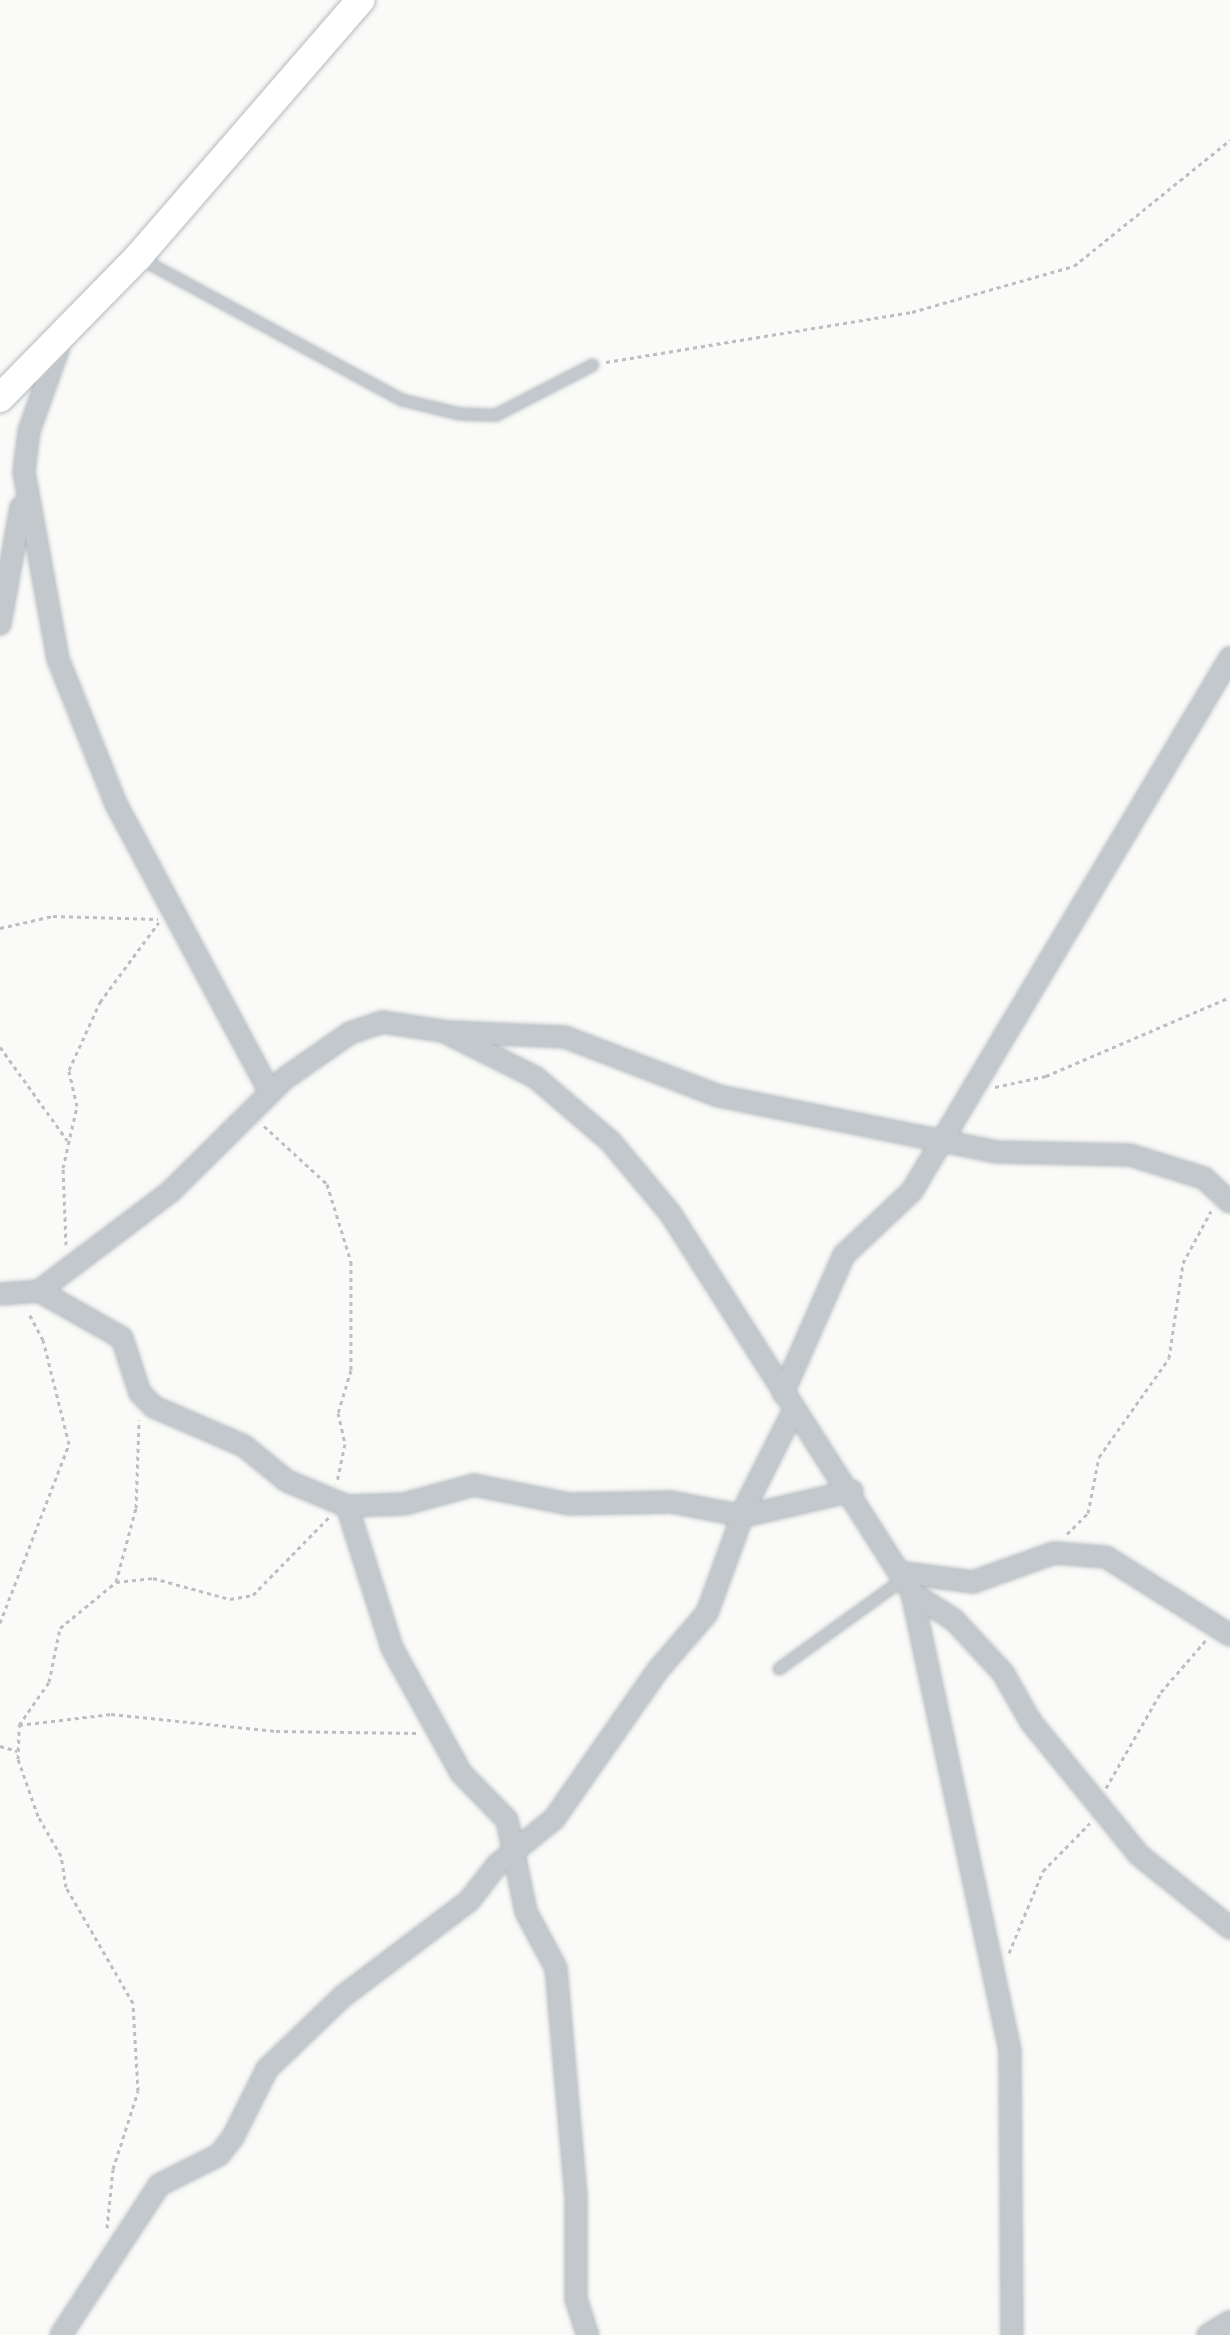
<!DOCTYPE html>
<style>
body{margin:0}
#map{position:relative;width:1230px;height:2335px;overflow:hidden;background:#fafaf8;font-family:Jost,sans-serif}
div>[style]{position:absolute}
.path>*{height:3px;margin-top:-1.5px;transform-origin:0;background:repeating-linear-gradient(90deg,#bbbfc2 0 4px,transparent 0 8px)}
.roads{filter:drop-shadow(0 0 2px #b3babf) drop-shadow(0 0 2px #b3babf)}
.lane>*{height:10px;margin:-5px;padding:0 5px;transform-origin:5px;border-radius:5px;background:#c3c8cc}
.street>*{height:20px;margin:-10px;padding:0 10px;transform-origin:10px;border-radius:10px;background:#c3c8cc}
.secondary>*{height:28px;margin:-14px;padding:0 14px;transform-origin:14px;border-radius:14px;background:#fff}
span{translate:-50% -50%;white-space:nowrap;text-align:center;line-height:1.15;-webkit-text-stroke:8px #fff;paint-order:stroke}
</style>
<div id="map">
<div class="path">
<div style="left:606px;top:362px;width:310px;rotate:-9.3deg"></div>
<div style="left:912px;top:312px;width:168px;rotate:-15.9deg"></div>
<div style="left:1074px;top:266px;width:201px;rotate:-38.9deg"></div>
<div style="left:0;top:928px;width:54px;rotate:-12.8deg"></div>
<div style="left:53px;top:916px;width:105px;rotate:1.6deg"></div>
<div style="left:0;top:1047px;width:115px;rotate:54.2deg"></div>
<div style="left:995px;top:1087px;width:52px;rotate:-12.2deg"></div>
<div style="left:1046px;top:1076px;width:200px;rotate:-23.2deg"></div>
<div style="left:264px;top:1126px;width:86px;rotate:42.6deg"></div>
<div style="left:327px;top:1184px;width:82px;rotate:72.9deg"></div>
<div style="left:351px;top:1262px;width:108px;rotate:90deg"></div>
<div style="left:351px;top:1370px;width:45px;rotate:106.8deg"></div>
<div style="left:338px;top:1413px;width:32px;rotate:77deg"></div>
<div style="left:345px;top:1444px;width:40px;rotate:102deg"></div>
<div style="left:66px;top:1245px;width:77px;rotate:-92.2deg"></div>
<div style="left:63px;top:1168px;width:64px;rotate:-77.3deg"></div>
<div style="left:77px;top:1106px;width:37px;rotate:-103deg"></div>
<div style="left:69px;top:1070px;width:75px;rotate:-65.5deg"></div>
<div style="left:100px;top:1002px;width:99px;rotate:-53.6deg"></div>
<div style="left:1067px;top:1534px;width:30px;rotate:-45deg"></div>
<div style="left:1088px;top:1513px;width:57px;rotate:-78.9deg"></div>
<div style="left:1099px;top:1457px;width:121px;rotate:-54.7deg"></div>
<div style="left:1169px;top:1358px;width:96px;rotate:-81.6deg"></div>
<div style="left:1183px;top:1263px;width:59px;rotate:-61.7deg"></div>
<div style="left:116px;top:1582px;width:77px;rotate:-74.9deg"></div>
<div style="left:136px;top:1508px;width:88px;rotate:-88deg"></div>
<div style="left:0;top:1623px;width:192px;rotate:-68.9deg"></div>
<div style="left:69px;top:1444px;width:107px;rotate:-104deg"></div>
<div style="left:43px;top:1340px;width:32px;rotate:-118deg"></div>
<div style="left:19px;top:1725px;width:93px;rotate:-6.8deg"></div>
<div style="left:111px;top:1714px;width:166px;rotate:5.9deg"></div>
<div style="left:276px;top:1731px;width:141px;rotate:0.8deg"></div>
<div style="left:0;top:1746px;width:18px;rotate:16deg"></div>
<div style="left:1106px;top:1788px;width:111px;rotate:-60.2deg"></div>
<div style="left:1161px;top:1692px;width:69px;rotate:-49.1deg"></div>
<div style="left:1009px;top:1953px;width:89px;rotate:-67.5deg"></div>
<div style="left:1043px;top:1871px;width:67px;rotate:-45.6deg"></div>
<div style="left:107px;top:2228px;width:59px;rotate:-84.2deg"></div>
<div style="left:113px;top:2169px;width:82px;rotate:-72.2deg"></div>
<div style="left:138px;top:2091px;width:88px;rotate:-93.3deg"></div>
<div style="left:133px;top:2003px;width:134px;rotate:-120deg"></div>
<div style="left:66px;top:1887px;width:31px;rotate:-99deg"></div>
<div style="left:61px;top:1856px;width:46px;rotate:-119.9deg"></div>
<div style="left:38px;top:1816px;width:60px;rotate:-109.3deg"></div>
<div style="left:18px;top:1759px;width:34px;rotate:-88deg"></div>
<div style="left:19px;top:1725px;width:52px;rotate:-55.1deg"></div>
<div style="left:49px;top:1682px;width:55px;rotate:-78.5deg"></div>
<div style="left:60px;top:1628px;width:72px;rotate:-39.4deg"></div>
<div style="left:116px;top:1582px;width:37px;rotate:-6deg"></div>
<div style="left:153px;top:1578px;width:80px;rotate:15.3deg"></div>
<div style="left:230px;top:1599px;width:23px;rotate:-10deg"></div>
<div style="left:253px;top:1595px;width:109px;rotate:-45.7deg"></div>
</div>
<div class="roads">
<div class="lane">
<div style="left:141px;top:259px;width:297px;rotate:28.4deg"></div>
<div style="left:402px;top:400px;width:60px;rotate:13.6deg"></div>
<div style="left:460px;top:414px;width:36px;rotate:2deg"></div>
<div style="left:496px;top:415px;width:109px;rotate:-27.3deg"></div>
<div style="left:779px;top:1669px;width:155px;rotate:-35.8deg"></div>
</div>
<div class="street">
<div style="left:59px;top:347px;width:89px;rotate:109.7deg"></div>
<div style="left:29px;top:431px;width:41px;rotate:97deg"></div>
<div style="left:24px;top:472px;width:190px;rotate:79.7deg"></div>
<div style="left:58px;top:659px;width:156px;rotate:68.2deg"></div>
<div style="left:116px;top:804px;width:327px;rotate:61.9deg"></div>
<div style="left:0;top:624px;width:119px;rotate:-79.8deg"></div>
<div style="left:451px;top:1032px;width:114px;rotate:2.5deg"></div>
<div style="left:565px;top:1037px;width:165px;rotate:21deg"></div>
<div style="left:719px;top:1096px;width:284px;rotate:11.4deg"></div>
<div style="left:997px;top:1152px;width:133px;rotate:1.3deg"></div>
<div style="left:1130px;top:1155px;width:77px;rotate:17.3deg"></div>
<div style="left:1204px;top:1178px;width:35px;rotate:43deg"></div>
<div style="left:39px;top:1291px;width:95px;rotate:29.5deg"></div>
<div style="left:122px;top:1338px;width:58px;rotate:71.9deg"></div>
<div style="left:140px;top:1393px;width:20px;rotate:45deg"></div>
<div style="left:154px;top:1407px;width:98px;rotate:23.4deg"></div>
<div style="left:244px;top:1446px;width:55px;rotate:39.1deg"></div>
<div style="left:287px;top:1481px;width:65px;rotate:22.6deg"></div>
<div style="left:347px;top:1506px;width:57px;rotate:-2deg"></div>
<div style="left:404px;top:1504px;width:73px;rotate:-15.2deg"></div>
<div style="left:474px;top:1485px;width:97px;rotate:11.3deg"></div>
<div style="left:569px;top:1504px;width:102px;rotate:-1.1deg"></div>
<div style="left:671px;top:1502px;width:74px;rotate:10.9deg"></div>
<div style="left:744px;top:1516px;width:111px;rotate:-13deg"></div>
<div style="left:0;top:1294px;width:39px;rotate:-4deg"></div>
<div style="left:39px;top:1291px;width:166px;rotate:-37.1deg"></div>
<div style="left:171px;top:1191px;width:159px;rotate:-44.7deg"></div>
<div style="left:284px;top:1079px;width:80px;rotate:-34.9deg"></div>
<div style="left:350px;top:1033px;width:34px;rotate:-19deg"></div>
<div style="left:382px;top:1022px;width:62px;rotate:8.4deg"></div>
<div style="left:443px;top:1031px;width:103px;rotate:26.6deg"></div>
<div style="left:535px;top:1077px;width:99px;rotate:40.5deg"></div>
<div style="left:610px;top:1141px;width:94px;rotate:50.2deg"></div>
<div style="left:670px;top:1213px;width:451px;rotate:57.5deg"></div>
<div style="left:912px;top:1593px;width:469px;rotate:77.9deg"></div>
<div style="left:1010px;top:2052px;width:283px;rotate:89.6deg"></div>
<div style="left:783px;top:1393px;width:151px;rotate:-66.2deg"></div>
<div style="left:844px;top:1255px;width:93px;rotate:-43.3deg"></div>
<div style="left:912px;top:1191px;width:621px;rotate:-59.18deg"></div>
<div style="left:347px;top:1506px;width:149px;rotate:72.4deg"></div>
<div style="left:392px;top:1648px;width:143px;rotate:61.1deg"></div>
<div style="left:461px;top:1773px;width:66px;rotate:45.6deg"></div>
<div style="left:507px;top:1820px;width:94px;rotate:78.3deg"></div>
<div style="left:526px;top:1912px;width:64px;rotate:61.8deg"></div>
<div style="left:556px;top:1968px;width:228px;rotate:85deg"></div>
<div style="left:576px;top:2195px;width:104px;rotate:90deg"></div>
<div style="left:576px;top:2299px;width:38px;rotate:72deg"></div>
<div style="left:905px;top:1573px;width:69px;rotate:7.5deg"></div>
<div style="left:973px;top:1582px;width:86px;rotate:-19.7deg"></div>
<div style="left:1054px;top:1553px;width:52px;rotate:4.4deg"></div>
<div style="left:1106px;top:1557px;width:146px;rotate:32.2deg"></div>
<div style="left:912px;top:1593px;width:50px;rotate:32.7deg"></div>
<div style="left:954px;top:1620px;width:72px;rotate:47.2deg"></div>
<div style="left:1003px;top:1673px;width:56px;rotate:60.3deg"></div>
<div style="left:1031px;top:1722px;width:171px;rotate:50.9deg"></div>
<div style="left:1139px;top:1855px;width:117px;rotate:38.7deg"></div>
<div style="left:61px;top:2335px;width:179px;rotate:-56.8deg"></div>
<div style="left:159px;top:2185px;width:67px;rotate:-26.6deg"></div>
<div style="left:219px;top:2155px;width:23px;rotate:-52deg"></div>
<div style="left:233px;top:2137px;width:76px;rotate:-63.4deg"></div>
<div style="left:267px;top:2069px;width:104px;rotate:-43.8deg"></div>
<div style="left:342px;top:1997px;width:159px;rotate:-37.1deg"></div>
<div style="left:469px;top:1901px;width:46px;rotate:-52.1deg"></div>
<div style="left:497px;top:1865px;width:73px;rotate:-38.9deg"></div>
<div style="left:554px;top:1819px;width:182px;rotate:-55.1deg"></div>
<div style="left:658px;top:1670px;width:75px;rotate:-49.3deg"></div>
<div style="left:707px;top:1613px;width:117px;rotate:-70deg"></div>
<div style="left:747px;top:1503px;width:104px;rotate:-63.2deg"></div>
<div style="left:1208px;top:2335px;width:26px;rotate:-31deg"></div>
</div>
<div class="secondary">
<div style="left:0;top:398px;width:197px;rotate:-45.6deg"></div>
<div style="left:138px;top:257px;width:340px;rotate:-49.1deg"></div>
</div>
</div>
</div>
